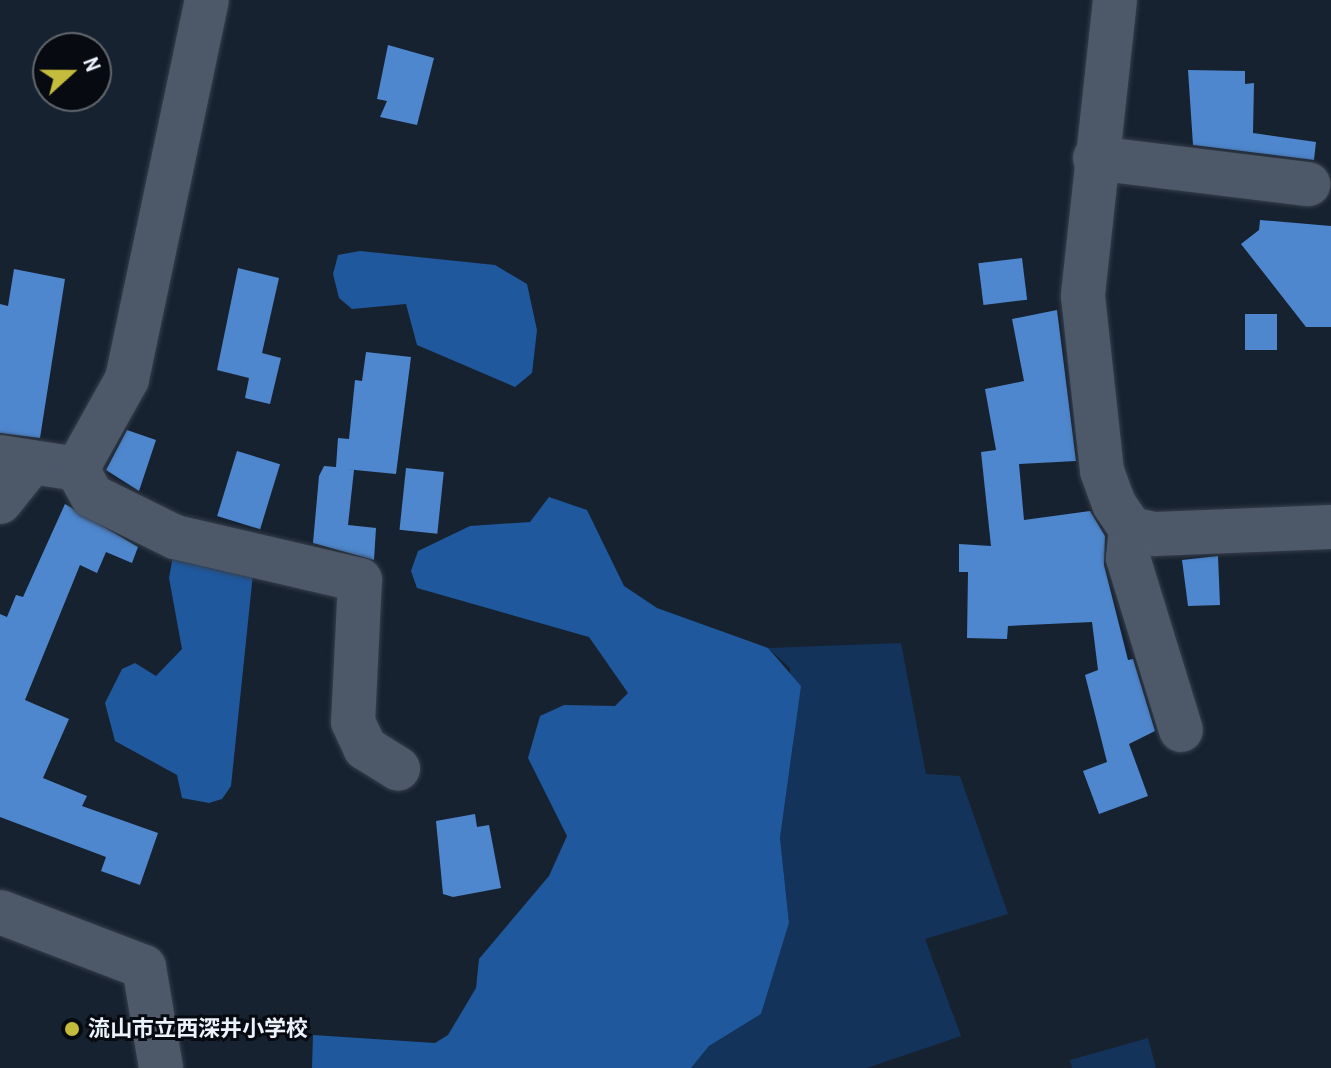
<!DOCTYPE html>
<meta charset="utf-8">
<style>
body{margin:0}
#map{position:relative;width:1331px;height:1068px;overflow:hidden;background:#172230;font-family:"Archivo Narrow","Noto Sans JP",sans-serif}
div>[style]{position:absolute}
.green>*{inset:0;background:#13335a}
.forest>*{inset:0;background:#1f589c}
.building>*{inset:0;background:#4e87ce;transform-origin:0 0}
.roads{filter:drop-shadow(0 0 2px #363e4a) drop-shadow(0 0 2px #363e4a)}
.minor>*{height:44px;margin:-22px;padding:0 22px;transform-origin:22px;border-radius:22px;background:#4d5969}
.dots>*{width:22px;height:22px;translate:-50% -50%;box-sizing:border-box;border:4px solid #070b11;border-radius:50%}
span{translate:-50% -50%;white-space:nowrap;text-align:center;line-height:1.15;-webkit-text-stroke:6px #070b11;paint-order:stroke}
.poi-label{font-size:22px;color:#ebf2fc;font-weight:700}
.left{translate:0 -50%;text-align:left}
.north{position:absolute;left:32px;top:32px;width:80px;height:80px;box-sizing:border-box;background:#070b11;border:2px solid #62676f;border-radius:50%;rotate:69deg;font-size:22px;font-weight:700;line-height:32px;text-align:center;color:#ebf2fc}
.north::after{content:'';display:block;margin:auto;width:28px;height:36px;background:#c5bc3d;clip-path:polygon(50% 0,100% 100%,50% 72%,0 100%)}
</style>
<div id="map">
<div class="green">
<div style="clip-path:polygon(901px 643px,926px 774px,960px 776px,1008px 914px,925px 939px,961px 1036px,867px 1068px,691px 1068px,709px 1046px,761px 1014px,789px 923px,780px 838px,793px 745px,790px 668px,768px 648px)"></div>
<div style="clip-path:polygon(1148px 1038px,1156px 1068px,1072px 1068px,1070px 1060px)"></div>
</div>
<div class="forest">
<div style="clip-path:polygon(360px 251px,495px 265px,527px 284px,537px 330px,532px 373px,515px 387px,417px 345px,406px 304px,352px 309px,339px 298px,333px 274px,338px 255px)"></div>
<div style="clip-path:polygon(549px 497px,587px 510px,624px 586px,657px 608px,768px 648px,801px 686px,780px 838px,789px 923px,761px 1014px,709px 1046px,691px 1068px,312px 1068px,313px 1035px,435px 1043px,448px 1035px,476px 988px,479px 959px,549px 876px,567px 836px,528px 758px,540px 716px,564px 705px,615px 706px,628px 693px,589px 637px,417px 588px,411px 571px,418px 551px,470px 526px,530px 522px)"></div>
<div style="clip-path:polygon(175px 545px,254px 564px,231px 786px,222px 799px,209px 803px,182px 798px,177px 775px,115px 741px,105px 703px,122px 669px,135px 663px,156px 676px,182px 649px,169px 578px)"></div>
</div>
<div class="building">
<div style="clip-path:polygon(388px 45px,434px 58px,417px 125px,380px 117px,387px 101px,377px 99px)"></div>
<div style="clip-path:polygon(1188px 70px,1245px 71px,1245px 84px,1254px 83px,1253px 133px,1316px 142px,1314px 160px,1193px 145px)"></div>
<div style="clip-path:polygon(1260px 220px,1331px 226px,1331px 327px,1306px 327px,1241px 244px,1259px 230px)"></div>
<div style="left:1022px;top:258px;width:42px;height:44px;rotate:83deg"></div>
<div style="clip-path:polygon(238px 268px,279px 278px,262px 353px,281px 358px,270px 404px,245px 398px,249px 378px,217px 370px)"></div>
<div style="clip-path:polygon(14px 269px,65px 279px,40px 438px,0 433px,0 304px,8px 306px)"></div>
<div style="clip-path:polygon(1057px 310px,1076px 461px,1019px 464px,1024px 520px,1090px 511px,1105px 536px,1104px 565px,1128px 660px,1133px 659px,1155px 731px,1129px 744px,1148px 796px,1099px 814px,1083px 771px,1107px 762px,1085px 675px,1098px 670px,1092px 622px,1008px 626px,1007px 639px,967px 638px,968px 572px,959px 572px,959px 544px,991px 546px,981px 452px,996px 450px,985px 389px,1024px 381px,1012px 319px)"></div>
<div style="left:1245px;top:314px;width:32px;height:36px"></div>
<div style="clip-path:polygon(366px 352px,411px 357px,396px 474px,345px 469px,354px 470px,348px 525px,376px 528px,374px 560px,313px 543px,319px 476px,324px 466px,336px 467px,338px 438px,349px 439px,355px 380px,362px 381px)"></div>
<div style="clip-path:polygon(127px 430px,156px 440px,139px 491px,106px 470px)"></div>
<div style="left:237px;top:451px;width:45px;height:68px;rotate:17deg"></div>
<div style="left:406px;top:468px;width:38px;height:62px;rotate:6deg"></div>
<div style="clip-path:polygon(65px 504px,138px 547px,132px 563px,106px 552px,97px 573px,80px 565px,25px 700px,69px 719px,43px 778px,87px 796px,82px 806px,158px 833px,140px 885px,101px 871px,106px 857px,0 817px,0 614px,7px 617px,16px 595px,23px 597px)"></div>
<div style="clip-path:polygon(1218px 556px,1220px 605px,1188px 606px,1182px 560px)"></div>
<div style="clip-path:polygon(475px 814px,477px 827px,489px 825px,501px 888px,453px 897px,443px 894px,436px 821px)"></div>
</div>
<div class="roads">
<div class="minor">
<div style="left:1115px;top:0;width:298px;rotate:96.2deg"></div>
<div style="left:1083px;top:296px;width:176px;rotate:83.8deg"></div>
<div style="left:1102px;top:471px;width:35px;rotate:70deg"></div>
<div style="left:1114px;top:504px;width:30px;rotate:56deg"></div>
<div style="left:1131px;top:529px;width:25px;rotate:12deg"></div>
<div style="left:1155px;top:534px;width:176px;rotate:-2.3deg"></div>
<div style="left:1095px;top:158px;width:215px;rotate:7deg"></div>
<div style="left:0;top:457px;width:78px;rotate:8.9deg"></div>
<div style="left:77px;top:469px;width:103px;rotate:-60.9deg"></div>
<div style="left:127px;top:379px;width:387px;rotate:-78.1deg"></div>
<div style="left:77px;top:469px;width:31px;rotate:61deg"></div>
<div style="left:92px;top:496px;width:93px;rotate:26.3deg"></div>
<div style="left:175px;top:537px;width:190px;rotate:13.1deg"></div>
<div style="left:360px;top:580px;width:142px;rotate:92.8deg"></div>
<div style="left:353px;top:722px;width:29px;rotate:65deg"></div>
<div style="left:365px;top:748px;width:39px;rotate:32deg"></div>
<div style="left:0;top:502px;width:51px;rotate:-51.3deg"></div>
<div style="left:1131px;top:529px;width:29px;rotate:96deg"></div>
<div style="left:1128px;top:558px;width:180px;rotate:72.9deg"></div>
<div style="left:0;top:912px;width:154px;rotate:20.9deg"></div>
<div style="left:144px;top:967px;width:102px;rotate:80.4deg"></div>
</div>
</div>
<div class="dots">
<div style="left:72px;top:1029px;background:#c5bc3d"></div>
</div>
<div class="poi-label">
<span class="left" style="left:88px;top:1029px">流山市立西深井小学校</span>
</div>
<div class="north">N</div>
</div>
